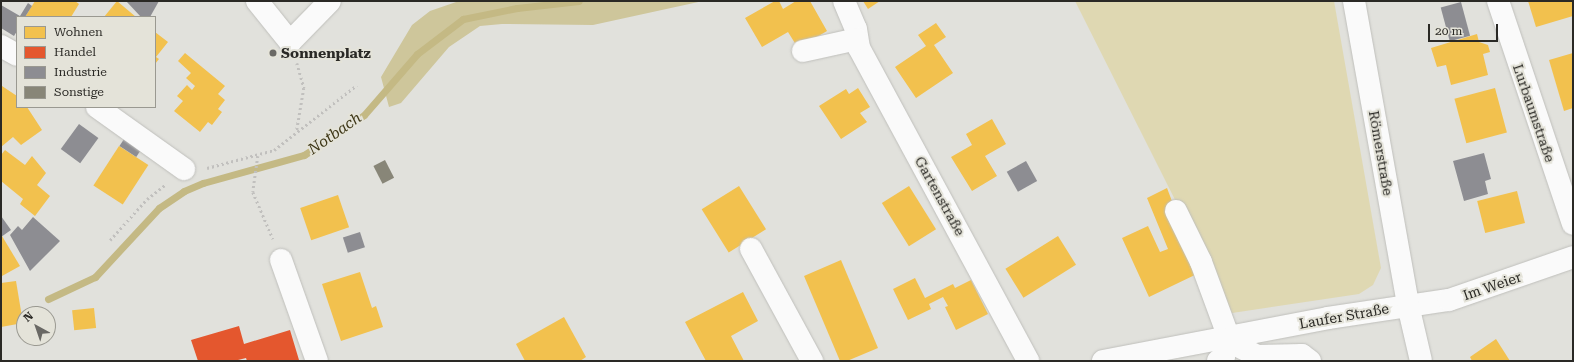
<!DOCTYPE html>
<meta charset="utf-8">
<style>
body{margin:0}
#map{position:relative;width:1574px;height:362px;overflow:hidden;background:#e1e1dc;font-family:"Roboto Serif",serif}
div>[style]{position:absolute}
.green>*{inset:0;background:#dfd8b2}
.forest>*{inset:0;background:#cec69b}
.homes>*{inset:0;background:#f2c14e;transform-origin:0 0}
.shops>*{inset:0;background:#e4572e}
.industry>*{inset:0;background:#8d8d92;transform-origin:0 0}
.stream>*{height:7px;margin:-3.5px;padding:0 3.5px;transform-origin:3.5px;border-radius:3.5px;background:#c4b984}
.building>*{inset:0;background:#888678;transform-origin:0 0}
.path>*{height:2.5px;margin-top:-1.25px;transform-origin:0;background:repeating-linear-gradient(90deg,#c1c0be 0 2px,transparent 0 5px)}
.roads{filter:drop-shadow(0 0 1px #bfbfbb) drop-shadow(0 0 1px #bfbfbb)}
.minor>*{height:22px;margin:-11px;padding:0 11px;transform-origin:11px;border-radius:11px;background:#fafafa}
.major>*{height:22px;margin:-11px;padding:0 11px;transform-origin:11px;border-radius:11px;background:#fafafa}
.dots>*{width:11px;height:11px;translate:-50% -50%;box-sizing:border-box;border:2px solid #e4e3d9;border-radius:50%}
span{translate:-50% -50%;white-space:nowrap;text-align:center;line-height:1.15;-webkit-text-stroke:4px #e4e3d9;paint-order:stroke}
.poi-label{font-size:14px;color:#2a2925;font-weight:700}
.left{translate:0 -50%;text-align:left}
.street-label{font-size:14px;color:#2a2925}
.water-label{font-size:15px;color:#3c3515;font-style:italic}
.frame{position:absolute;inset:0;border:2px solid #2a2925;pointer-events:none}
.legend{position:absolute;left:16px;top:16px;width:140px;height:92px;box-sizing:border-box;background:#e4e3d9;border:1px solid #9a9991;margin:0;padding:5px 7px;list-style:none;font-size:12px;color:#2a2925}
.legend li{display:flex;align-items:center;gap:8px;height:20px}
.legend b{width:20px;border:1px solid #9a9991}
.north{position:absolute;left:16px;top:306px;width:40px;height:40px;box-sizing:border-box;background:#e4e3d9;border:1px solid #9a9991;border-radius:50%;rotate:320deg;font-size:11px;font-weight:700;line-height:16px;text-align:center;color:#2a2925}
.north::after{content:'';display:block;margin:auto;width:14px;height:18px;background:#6a6965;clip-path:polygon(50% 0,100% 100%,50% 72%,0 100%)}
.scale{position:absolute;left:1428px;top:24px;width:70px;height:18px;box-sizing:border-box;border:2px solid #2a2925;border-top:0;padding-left:5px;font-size:12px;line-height:14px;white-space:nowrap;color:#2a2925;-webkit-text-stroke:3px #e4e3d9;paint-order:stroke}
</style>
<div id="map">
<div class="green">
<div style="clip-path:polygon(1075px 1px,1334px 1px,1381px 268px,1373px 285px,1359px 294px,1232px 313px)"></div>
</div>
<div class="forest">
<div style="clip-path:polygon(459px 1px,703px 1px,593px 25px,502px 24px,480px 26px,449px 47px,401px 103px,389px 107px,381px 77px,412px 25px,430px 11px)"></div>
</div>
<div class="homes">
<div style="clip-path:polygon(35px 1px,75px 1px,79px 4px,71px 17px,25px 17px)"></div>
<div style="clip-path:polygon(117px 1px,136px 17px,104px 17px)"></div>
<div style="clip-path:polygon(775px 1px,779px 1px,783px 9px,796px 1px,810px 1px,827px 31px,798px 48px,788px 32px,762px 47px,745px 18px)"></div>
<div style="clip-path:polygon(863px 1px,880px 1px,868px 9px)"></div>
<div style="clip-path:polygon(1528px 1px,1573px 1px,1573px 16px,1536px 27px)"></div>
<div style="clip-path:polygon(936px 23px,946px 37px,934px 45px,953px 73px,916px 98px,895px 67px,926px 46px,918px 35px)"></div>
<div style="clip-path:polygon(155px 32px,168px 42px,156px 57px,159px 59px,155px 64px)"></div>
<div style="clip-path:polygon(1477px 34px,1479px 42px,1488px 45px,1490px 52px,1483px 54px,1488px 75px,1451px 85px,1446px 65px,1437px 67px,1431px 48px)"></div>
<div style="clip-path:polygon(185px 53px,225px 86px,218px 94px,225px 100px,218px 109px,222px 112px,212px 125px,208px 122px,200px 132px,174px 111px,183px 101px,177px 96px,187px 85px,192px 90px,195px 86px,186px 78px,191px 73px,178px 61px)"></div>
<div style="clip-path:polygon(1573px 53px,1573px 108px,1564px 111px,1549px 60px)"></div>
<div style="clip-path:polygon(2px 86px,17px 96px,17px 107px,27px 107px,42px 130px,21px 145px,13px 137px,1px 147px)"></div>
<div style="clip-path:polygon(858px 88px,870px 107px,860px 113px,867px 122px,841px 139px,819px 106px,846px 89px,849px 94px)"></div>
<div style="left:1495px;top:88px;width:46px;height:42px;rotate:75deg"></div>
<div style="clip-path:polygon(992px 119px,1006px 144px,985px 156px,997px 176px,972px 191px,951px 157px,972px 145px,966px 134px)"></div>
<div style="left:119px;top:146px;width:35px;height:47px;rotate:33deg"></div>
<div style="clip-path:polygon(5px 150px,25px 165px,32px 156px,46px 173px,37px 185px,50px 196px,35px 216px,20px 204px,23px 199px,1px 181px,1px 155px)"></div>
<div style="left:739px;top:186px;width:51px;height:44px;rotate:58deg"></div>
<div style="left:909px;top:186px;width:51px;height:32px;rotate:58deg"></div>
<div style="clip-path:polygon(1167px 188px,1199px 273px,1149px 297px,1122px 238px,1148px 226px,1160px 252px,1168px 249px,1147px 198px)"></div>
<div style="left:1517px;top:191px;width:33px;height:41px;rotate:76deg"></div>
<div style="left:338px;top:195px;width:34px;height:40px;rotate:71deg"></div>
<div style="clip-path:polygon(2px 236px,20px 266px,2px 276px,1px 273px)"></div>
<div style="left:1058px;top:236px;width:34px;height:62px;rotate:58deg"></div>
<div style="clip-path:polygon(841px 260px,878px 348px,847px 361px,840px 361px,804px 276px)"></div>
<div style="clip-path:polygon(360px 272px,372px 308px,376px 306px,383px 327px,341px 341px,322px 284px)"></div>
<div style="clip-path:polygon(915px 278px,925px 298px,953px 284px,955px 288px,971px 280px,988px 314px,956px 330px,945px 307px,948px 306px,943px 297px,929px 304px,931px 309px,908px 320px,893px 289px)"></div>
<div style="clip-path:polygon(16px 281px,23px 323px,1px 327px,1px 283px)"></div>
<div style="clip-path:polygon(743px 292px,758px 321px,731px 336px,744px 361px,706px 361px,685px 322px)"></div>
<div style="left:94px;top:308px;width:20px;height:22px;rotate:84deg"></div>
<div style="clip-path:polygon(564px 317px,586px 357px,580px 361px,525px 361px,516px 344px)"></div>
<div style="clip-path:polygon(1496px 339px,1510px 361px,1472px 361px,1470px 357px)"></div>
</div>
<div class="shops">
<div style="clip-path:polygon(239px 326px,244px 344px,290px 330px,299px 360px,247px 361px,246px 358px,234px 361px,198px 361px,191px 340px)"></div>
</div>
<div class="industry">
<div style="clip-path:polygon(126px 1px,159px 1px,150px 17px,141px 17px)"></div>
<div style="left:1461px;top:2px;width:35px;height:21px;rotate:75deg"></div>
<div style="clip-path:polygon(28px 3px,32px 6px,25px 17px,17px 17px,17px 31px,14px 36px,1px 28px,1px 5px,20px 16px)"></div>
<div style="left:79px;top:124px;width:24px;height:31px;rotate:36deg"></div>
<div style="left:126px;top:136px;width:20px;height:12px;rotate:33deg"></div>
<div style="clip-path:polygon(1484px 153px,1491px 179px,1485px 181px,1488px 194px,1464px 201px,1453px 161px)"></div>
<div style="left:1026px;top:161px;width:23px;height:22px;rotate:61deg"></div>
<div style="clip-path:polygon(1px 216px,11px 230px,1px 237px)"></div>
<div style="clip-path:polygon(33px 217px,60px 241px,30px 271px,10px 235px,18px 226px,22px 230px)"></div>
<div style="left:360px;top:232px;width:16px;height:18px;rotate:72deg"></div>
</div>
<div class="stream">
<div style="left:48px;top:299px;width:52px;rotate:-25.1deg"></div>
<div style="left:95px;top:277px;width:94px;rotate:-47.2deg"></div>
<div style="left:159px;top:208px;width:30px;rotate:-34deg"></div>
<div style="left:184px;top:191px;width:21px;rotate:-23deg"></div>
<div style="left:203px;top:183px;width:105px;rotate:-15.5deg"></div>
<div style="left:304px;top:155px;width:72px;rotate:-33.7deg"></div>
<div style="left:364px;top:115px;width:81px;rotate:-49deg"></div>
<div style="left:417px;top:54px;width:58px;rotate:-37.3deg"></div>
<div style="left:463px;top:19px;width:55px;rotate:-11.5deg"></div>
<div style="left:517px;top:8px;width:62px;rotate:-6.4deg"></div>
</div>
<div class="building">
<div style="left:385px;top:160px;width:20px;height:13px;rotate:63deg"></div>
</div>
<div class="path">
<div style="left:297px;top:63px;width:26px;rotate:74deg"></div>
<div style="left:304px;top:88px;width:43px;rotate:99.5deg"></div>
<div style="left:258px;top:156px;width:36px;rotate:98deg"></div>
<div style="left:253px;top:192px;width:51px;rotate:66.9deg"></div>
<div style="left:207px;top:168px;width:69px;rotate:-15deg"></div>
<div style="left:274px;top:150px;width:105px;rotate:-38.1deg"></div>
<div style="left:110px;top:240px;width:55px;rotate:-47.9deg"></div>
<div style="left:147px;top:199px;width:24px;rotate:-38deg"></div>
</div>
<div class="roads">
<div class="minor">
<div style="left:257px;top:1px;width:53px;rotate:51.2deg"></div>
<div style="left:290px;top:42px;width:57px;rotate:-45.7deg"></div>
<div style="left:844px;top:1px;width:30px;rotate:67deg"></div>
<div style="left:856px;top:29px;width:19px;rotate:81deg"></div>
<div style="left:859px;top:48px;width:356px;rotate:61.6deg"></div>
<div style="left:1498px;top:1px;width:235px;rotate:71.4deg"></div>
<div style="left:1px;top:46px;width:18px;rotate:29deg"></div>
<div style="left:803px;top:51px;width:55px;rotate:-12.5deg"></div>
<div style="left:97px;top:107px;width:107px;rotate:35.5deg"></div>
<div style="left:1176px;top:211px;width:57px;rotate:63.9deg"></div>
<div style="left:1201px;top:262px;width:81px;rotate:69.8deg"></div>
<div style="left:751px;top:249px;width:128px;rotate:61.4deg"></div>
<div style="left:281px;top:260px;width:107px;rotate:70.4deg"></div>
<div style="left:1103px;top:361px;width:229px;rotate:-10.8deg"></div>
<div style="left:1328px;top:318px;width:122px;rotate:-8.5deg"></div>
<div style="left:1449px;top:300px;width:131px;rotate:-19.1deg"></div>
<div style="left:1218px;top:361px;width:8px;rotate:-40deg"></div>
<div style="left:1224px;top:356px;width:17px;rotate:-90deg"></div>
<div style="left:1224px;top:339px;width:37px;rotate:27deg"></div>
<div style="left:1257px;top:356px;width:45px;rotate:-1.3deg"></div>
<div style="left:1302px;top:355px;width:10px;rotate:37deg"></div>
</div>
<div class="major">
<div style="left:1354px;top:1px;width:309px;rotate:79.9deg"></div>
<div style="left:1408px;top:305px;width:57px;rotate:76.9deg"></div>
</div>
</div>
<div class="dots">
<div style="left:273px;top:53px;background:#6a6965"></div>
</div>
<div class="poi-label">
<span class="left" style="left:281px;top:53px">Sonnenplatz</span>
</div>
<div class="street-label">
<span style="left:1534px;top:113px;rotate:71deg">Lurbaumstraße</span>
<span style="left:1381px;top:153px;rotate:80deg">Römerstraße</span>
<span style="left:940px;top:196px;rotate:61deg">Gartenstraße</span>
<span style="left:1492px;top:286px;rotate:-19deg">Im Weier</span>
<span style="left:1344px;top:316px;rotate:-10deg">Laufer Straße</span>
</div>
<div class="water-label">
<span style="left:335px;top:134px;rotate:-35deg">Notbach</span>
</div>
<div class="frame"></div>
<ul class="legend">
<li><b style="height:11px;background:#f2c14e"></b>Wohnen</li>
<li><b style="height:11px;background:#e4572e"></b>Handel</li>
<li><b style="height:11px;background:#8d8d92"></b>Industrie</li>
<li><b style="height:11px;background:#888678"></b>Sonstige</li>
</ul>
<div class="north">N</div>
<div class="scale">20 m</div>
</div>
